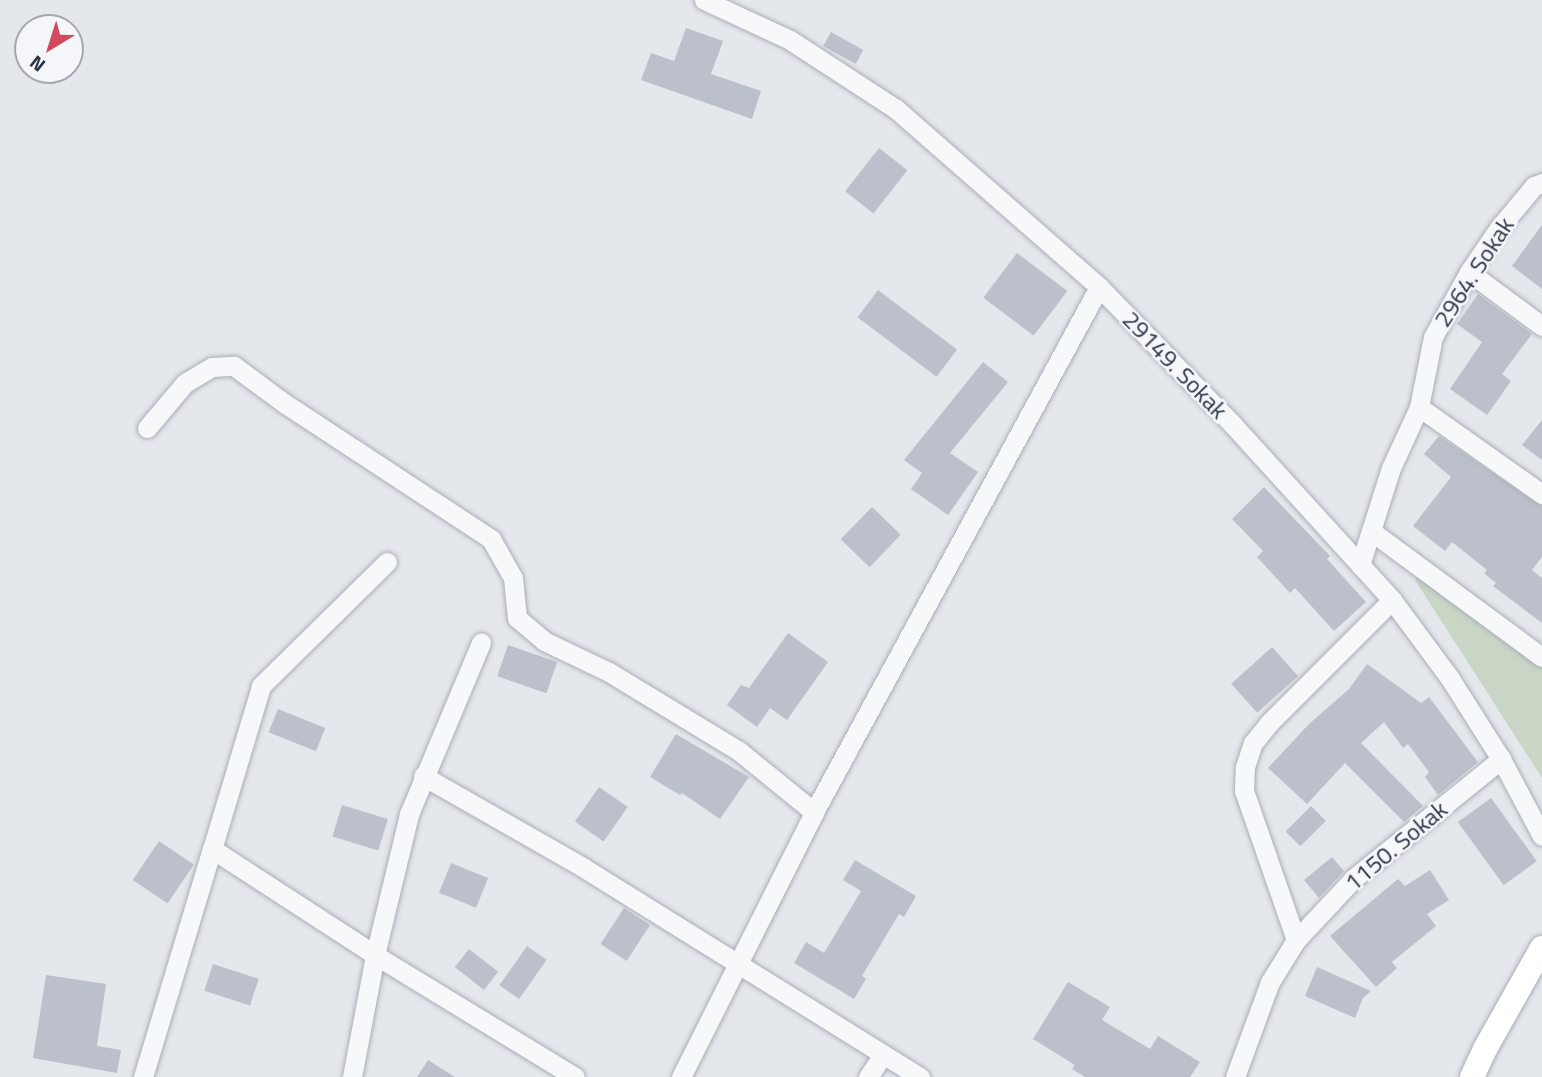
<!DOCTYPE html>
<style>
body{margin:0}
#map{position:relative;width:1542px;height:1077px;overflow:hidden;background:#e4e7ec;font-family:"Titillium Web",sans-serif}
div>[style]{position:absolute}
.green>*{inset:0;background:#c9d6c5}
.building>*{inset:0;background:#bbc0ca;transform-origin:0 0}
.roads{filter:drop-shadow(0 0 2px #a9aeb7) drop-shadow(0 0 2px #a9aeb7)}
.minor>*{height:19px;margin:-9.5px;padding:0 9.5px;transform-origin:9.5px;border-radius:9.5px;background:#f7f8fa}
.major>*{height:24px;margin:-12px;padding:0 12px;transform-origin:12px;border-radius:12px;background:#fff}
span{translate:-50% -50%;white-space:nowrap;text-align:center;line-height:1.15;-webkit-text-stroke:5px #f4f6f9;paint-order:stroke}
.street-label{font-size:24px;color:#2b3445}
.north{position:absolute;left:14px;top:14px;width:70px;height:70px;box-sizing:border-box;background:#f4f6f9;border:2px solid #a4a8b1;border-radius:50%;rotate:218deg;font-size:19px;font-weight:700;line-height:28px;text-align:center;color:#2b3445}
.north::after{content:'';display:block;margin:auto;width:24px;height:32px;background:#d1495b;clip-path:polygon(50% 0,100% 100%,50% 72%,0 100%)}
</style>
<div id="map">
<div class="green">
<div style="clip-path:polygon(1419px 576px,1542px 668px,1542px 778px,1415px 580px)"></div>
</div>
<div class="building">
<div style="clip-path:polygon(686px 28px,723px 41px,711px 74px,761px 91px,752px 119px,641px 80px,651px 53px,674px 61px)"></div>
<div style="left:831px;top:32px;width:37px;height:16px;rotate:29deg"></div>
<div style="left:879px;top:148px;width:36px;height:55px;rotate:38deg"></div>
<div style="clip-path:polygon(1542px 225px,1542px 289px,1512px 266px)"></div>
<div style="left:1017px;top:253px;width:63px;height:56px;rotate:37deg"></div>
<div style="left:878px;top:290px;width:99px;height:34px;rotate:37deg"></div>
<div style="clip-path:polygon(1478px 294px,1532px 334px,1502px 374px,1511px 381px,1487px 415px,1450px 389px,1482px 342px,1457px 324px)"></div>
<div style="clip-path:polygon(983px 362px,1008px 382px,950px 453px,978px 472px,948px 515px,911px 489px,922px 473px,904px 460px)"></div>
<div style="clip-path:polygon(1542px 420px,1542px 460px,1522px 445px)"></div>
<div style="clip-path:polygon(1439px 436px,1542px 506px,1542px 557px,1532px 570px,1542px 578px,1542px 623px,1493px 586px,1496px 583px,1484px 573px,1487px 570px,1452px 542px,1445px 551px,1413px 526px,1451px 477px,1424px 454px)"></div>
<div style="clip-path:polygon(1264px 487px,1330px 556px,1327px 559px,1366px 602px,1334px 631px,1295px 588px,1290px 593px,1257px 557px,1263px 551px,1232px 519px)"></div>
<div style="left:872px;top:507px;width:40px;height:45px;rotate:44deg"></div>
<div style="clip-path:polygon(788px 633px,828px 662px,787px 720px,770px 708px,757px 727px,727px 705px,741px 685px,749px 688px)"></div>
<div style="left:508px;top:645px;width:52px;height:33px;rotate:19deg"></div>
<div style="left:1272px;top:647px;width:39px;height:55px;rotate:48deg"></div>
<div style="clip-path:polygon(1367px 664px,1421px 703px,1429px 697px,1478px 762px,1438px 795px,1425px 777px,1429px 772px,1408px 744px,1403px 748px,1384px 722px,1361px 743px,1423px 806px,1404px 822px,1345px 763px,1307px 804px,1268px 768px,1309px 724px,1349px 689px)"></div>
<div style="left:278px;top:709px;width:51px;height:25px;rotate:22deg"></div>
<div style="clip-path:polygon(676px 734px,749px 777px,720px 819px,682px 793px,680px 795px,650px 777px)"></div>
<div style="left:599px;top:787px;width:35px;height:42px;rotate:35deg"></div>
<div style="left:1491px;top:798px;width:78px;height:41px;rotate:54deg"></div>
<div style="left:342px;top:805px;width:48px;height:33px;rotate:17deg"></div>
<div style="left:1311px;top:806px;width:21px;height:36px;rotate:45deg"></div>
<div style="left:159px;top:841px;width:42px;height:47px;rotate:34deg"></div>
<div style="clip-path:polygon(1332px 857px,1344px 871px,1319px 898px,1304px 880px)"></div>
<div style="clip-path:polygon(855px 860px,916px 896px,904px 917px,899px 914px,862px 976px,866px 979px,854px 999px,794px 963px,806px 942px,824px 953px,861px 891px,843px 880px)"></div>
<div style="left:451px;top:863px;width:40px;height:32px;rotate:22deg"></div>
<div style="clip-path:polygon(1430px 870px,1449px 900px,1427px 914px,1436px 926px,1392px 962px,1397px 968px,1376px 987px,1330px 936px,1398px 879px,1405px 886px)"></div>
<div style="left:624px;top:908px;width:31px;height:43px;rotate:33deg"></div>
<div style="left:527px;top:946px;width:24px;height:48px;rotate:35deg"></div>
<div style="left:469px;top:949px;width:37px;height:23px;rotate:38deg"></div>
<div style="left:213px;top:964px;width:48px;height:28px;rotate:18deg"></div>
<div style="clip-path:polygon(1317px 967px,1371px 991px,1363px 998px,1355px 1018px,1305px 996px)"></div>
<div style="clip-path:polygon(46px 975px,106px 984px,97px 1046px,121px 1050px,117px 1073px,33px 1058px)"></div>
<div style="clip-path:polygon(1068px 982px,1110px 1007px,1102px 1020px,1150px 1049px,1158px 1036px,1200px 1062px,1190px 1077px,1085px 1077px,1072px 1069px,1075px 1065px,1033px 1039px)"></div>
<div style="clip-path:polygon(428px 1060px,455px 1077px,417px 1077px)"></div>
</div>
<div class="roads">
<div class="minor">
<div style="left:704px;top:0;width:95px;rotate:24.9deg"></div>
<div style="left:790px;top:40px;width:126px;rotate:33.1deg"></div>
<div style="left:896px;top:109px;width:270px;rotate:41.2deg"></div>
<div style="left:1099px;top:287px;width:192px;rotate:45.8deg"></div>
<div style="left:1233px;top:425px;width:236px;rotate:47.7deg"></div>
<div style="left:1392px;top:600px;width:96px;rotate:53.5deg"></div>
<div style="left:1449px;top:677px;width:97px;rotate:57.6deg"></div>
<div style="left:1501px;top:759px;width:87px;rotate:62deg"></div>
<div style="left:1469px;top:272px;width:91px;rotate:36.5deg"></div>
<div style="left:1419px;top:407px;width:151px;rotate:35.3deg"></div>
<div style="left:147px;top:428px;width:59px;rotate:-49.8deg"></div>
<div style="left:185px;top:383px;width:31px;rotate:-31deg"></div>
<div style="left:212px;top:367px;width:22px;rotate:-3deg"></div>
<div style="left:234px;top:366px;width:62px;rotate:36.5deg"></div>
<div style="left:284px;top:403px;width:248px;rotate:33.3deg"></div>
<div style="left:491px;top:539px;width:45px;rotate:60.6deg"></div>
<div style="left:513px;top:578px;width:40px;rotate:84.3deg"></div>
<div style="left:517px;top:618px;width:35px;rotate:40deg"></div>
<div style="left:544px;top:641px;width:72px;rotate:25.5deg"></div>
<div style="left:609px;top:672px;width:152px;rotate:31.3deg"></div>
<div style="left:739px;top:751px;width:97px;rotate:39.1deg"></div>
<div style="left:1371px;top:531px;width:212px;rotate:36.4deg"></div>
<div style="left:387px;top:562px;width:177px;rotate:135.5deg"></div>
<div style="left:261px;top:686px;width:170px;rotate:106.7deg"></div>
<div style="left:212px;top:849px;width:194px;rotate:33deg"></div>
<div style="left:375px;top:955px;width:234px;rotate:31.4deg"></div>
<div style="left:1360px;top:565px;width:102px;rotate:-72.3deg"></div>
<div style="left:1391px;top:468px;width:67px;rotate:-65.3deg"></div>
<div style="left:1419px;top:407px;width:71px;rotate:-78.7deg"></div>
<div style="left:1433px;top:337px;width:74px;rotate:-61deg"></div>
<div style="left:1469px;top:272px;width:53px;rotate:-55.7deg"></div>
<div style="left:1499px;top:228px;width:55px;rotate:-50.2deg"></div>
<div style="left:1534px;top:186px;width:9px;rotate:-21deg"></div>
<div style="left:423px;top:776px;width:185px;rotate:29.7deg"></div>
<div style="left:584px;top:868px;width:396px;rotate:31.9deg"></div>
<div style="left:1296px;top:940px;width:83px;rotate:-46.9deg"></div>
<div style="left:1353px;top:879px;width:191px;rotate:-39deg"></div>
<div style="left:143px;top:1077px;width:238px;rotate:-73.2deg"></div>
<div style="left:352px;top:1077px;width:124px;rotate:-79.3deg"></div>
<div style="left:375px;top:955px;width:145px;rotate:-76.4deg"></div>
<div style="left:409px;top:814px;width:186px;rotate:-67.2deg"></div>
<div style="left:681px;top:1077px;width:297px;rotate:-63.3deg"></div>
<div style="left:814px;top:812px;width:597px;rotate:-61.5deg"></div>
<div style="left:868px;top:1077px;width:27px;rotate:-56deg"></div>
<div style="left:1235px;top:1077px;width:101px;rotate:-69.8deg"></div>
<div style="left:1270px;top:982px;width:49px;rotate:-58.2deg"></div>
<div style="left:1296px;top:940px;width:158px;rotate:-109.2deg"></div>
<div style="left:1244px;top:791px;width:24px;rotate:-88deg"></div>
<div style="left:1245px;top:767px;width:25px;rotate:-72deg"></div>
<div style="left:1253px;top:743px;width:26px;rotate:-51deg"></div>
<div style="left:1269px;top:723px;width:174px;rotate:-45deg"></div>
</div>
<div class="major">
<div style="left:1472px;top:1077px;width:31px;rotate:-65deg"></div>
<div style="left:1485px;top:1049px;width:116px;rotate:-60.6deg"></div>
</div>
</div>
<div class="street-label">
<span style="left:1474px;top:272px;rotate:-57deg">2964. Sokak</span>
<span style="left:1175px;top:365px;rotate:46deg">29149. Sokak</span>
<span style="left:1396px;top:846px;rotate:-40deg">1150. Sokak</span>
</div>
<div class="north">N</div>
</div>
